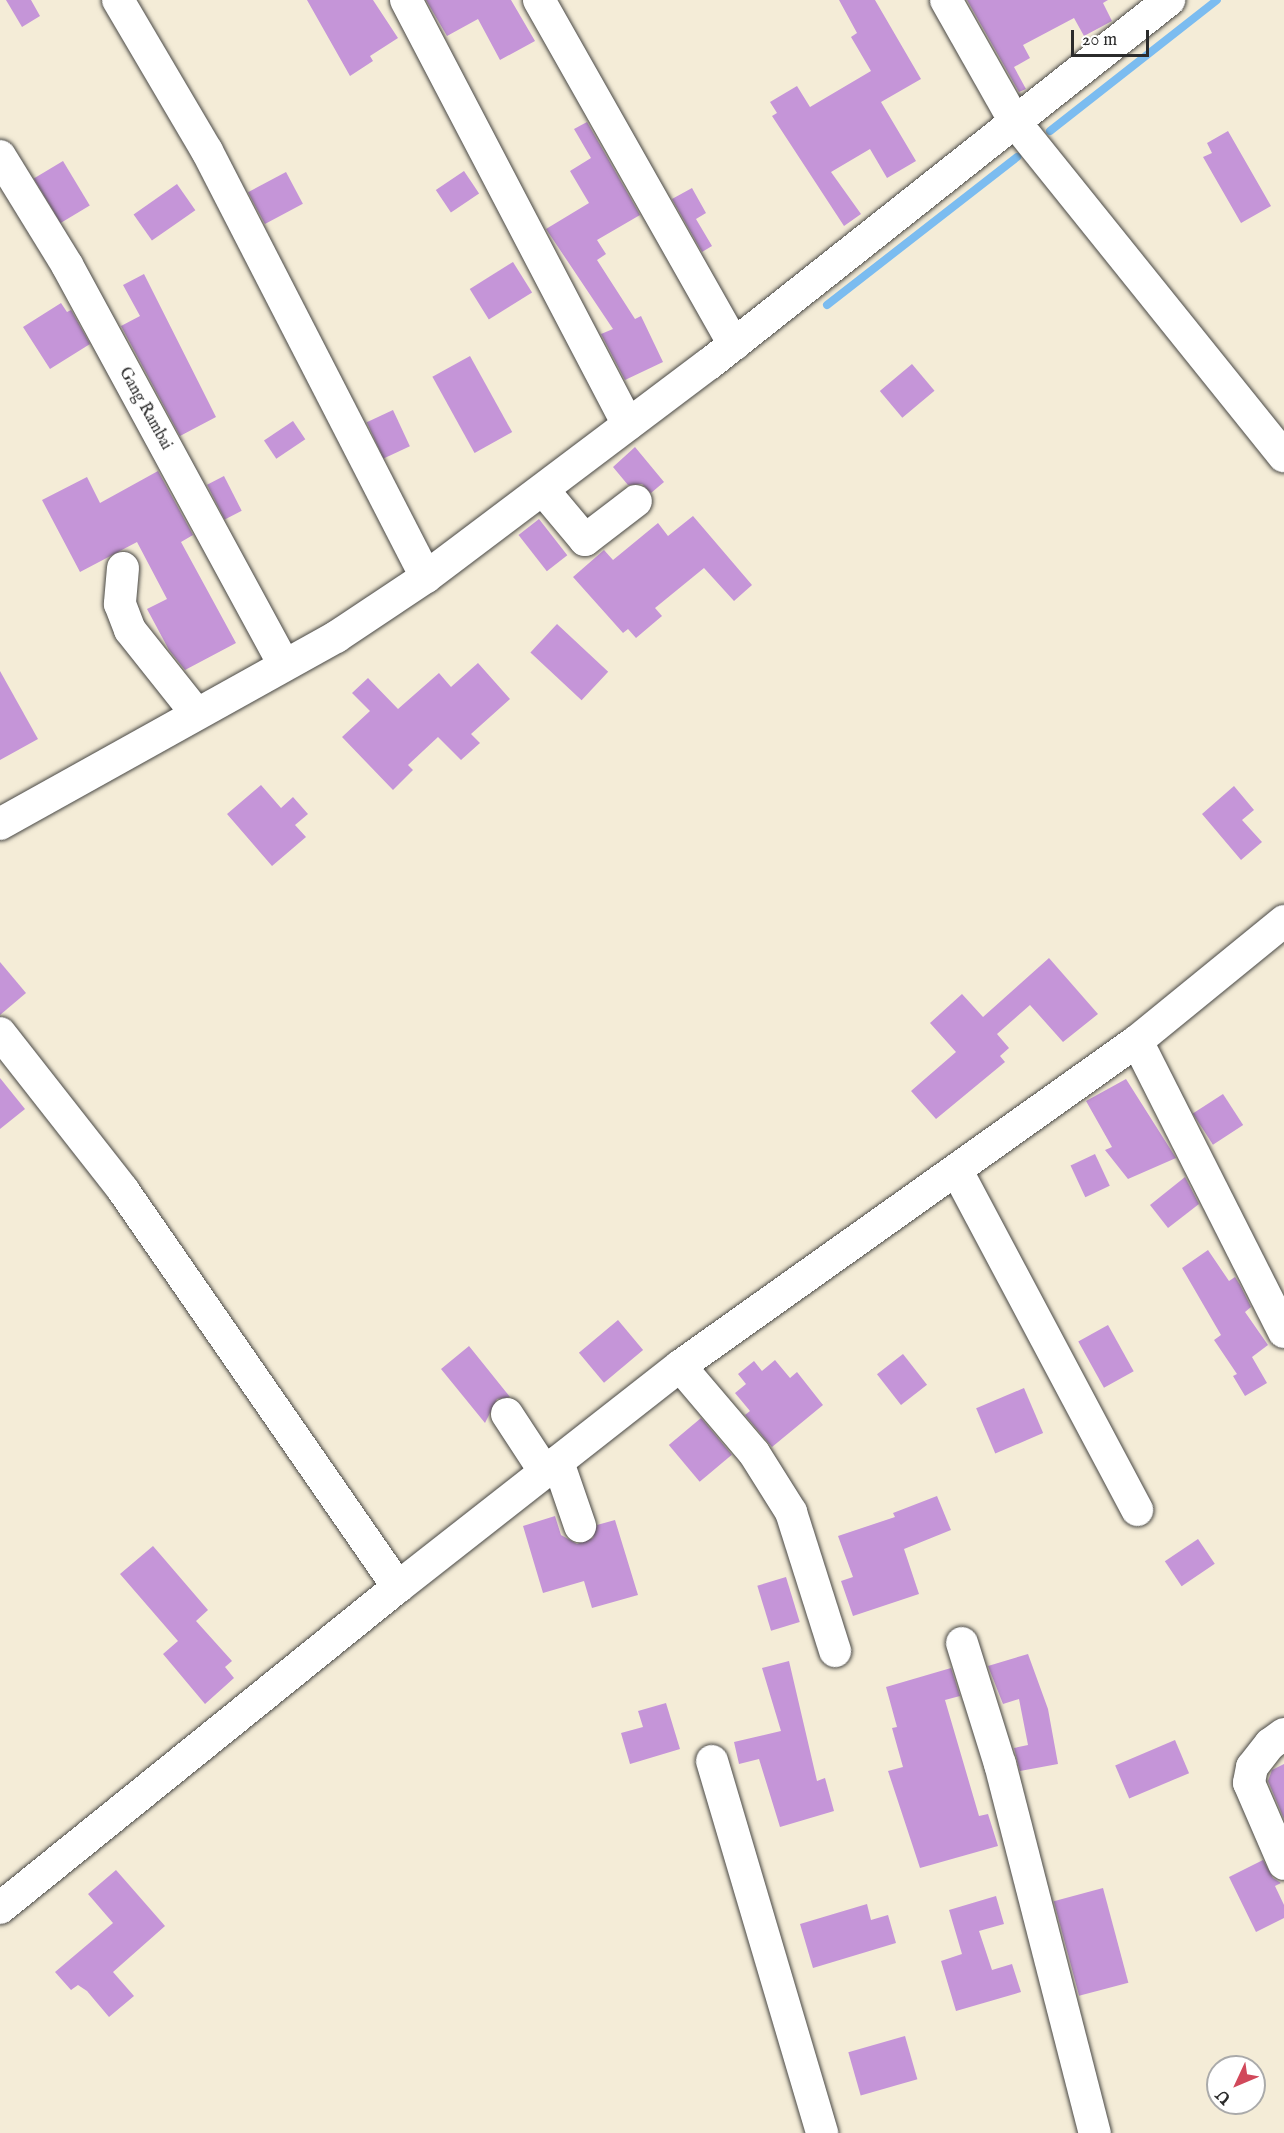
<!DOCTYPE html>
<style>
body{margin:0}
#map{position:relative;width:1284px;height:2133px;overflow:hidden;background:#f4ecd7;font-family:"IM FELL English",serif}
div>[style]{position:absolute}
.stream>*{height:8px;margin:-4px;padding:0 4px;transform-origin:4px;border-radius:4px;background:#7bbcf0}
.building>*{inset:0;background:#c595d8;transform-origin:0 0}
.roads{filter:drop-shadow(0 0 2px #494845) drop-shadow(0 0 2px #494845)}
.minor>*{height:32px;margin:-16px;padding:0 16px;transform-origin:16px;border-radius:16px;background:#fff}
span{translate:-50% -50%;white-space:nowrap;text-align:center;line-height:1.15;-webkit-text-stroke:5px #fff;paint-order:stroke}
.street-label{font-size:16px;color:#2b2b2b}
.north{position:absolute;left:1206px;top:2055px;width:60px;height:60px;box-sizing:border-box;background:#fff;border:2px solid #aaa;border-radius:50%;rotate:226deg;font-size:16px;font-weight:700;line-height:24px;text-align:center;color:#2b2b2b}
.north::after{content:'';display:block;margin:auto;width:21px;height:27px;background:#d1495b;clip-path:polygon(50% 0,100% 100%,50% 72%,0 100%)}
.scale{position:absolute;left:1071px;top:30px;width:78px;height:27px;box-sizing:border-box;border:3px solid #2b2b2b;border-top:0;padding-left:8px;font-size:18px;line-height:21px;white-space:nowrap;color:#2b2b2b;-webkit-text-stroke:4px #fff;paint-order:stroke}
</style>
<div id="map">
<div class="stream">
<div style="left:1050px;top:131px;width:212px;rotate:-38.1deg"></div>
<div style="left:827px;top:305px;width:241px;rotate:-37.9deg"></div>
</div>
<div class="building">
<div style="clip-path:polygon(6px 0,31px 0,40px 16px,22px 27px)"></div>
<div style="clip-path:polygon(307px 0,373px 0,398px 38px,370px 56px,373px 61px,350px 76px)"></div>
<div style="clip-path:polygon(426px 0,511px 0,535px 41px,500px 60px,478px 19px,447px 36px)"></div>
<div style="clip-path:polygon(839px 0,875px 0,921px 79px,881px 102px,916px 161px,887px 178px,870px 149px,831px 172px,861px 214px,844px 226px,772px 116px,777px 113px,770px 102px,797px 86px,810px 107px,871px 71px,851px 37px,857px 33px)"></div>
<div style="clip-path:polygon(967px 0,1108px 0,1103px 3px,1112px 21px,1084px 36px,1074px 18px,1023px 45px,1030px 58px,1014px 67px,1026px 89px,1019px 92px)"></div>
<div style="clip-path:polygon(587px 122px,640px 215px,597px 240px,606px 254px,597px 260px,635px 319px,641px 316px,663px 362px,625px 380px,601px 334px,613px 329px,546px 229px,589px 203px,570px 171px,591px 158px,574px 129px)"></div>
<div style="clip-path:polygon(1228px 131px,1271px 206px,1241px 223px,1203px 157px,1212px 153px,1207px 143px)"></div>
<div style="left:63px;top:161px;width:52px;height:34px;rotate:59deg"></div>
<div style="left:464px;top:171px;width:27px;height:34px;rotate:56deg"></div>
<div style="left:286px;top:172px;width:36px;height:43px;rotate:62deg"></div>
<div style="left:177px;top:184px;width:32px;height:53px;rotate:55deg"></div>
<div style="clip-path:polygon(692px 188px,706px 213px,696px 219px,712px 246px,702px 252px,672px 199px)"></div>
<div style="left:513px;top:262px;width:36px;height:51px;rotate:58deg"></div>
<div style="clip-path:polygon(144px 274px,216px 417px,180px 436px,121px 326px,140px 316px,123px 285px)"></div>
<div style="clip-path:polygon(61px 303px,67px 312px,71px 310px,90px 344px,50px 369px,23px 327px)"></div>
<div style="left:470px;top:356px;width:87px;height:43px;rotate:61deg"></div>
<div style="left:912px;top:364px;width:35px;height:42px;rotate:50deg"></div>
<div style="left:393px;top:410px;width:40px;height:29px;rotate:65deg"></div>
<div style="left:293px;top:421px;width:22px;height:35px;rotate:56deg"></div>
<div style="clip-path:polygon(635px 447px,664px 482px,651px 493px,642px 484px,628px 485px,613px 467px)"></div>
<div style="clip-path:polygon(158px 471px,193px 535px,181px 542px,236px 643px,185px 670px,169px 650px,147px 609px,167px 599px,137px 542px,80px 572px,42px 500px,87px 477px,100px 503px)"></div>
<div style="left:224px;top:476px;width:39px;height:19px;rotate:63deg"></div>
<div style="clip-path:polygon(693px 516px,752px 585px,734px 601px,704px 568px,655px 608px,662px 616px,636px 638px,628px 629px,623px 633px,573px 577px,604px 550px,613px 560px,658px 523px,668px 536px)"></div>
<div style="left:539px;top:519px;width:46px;height:26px;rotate:52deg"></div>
<div style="left:557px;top:624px;width:70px;height:39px;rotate:43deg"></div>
<div style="clip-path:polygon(478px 663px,510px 699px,471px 734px,480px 743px,461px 760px,438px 737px,408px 765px,413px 770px,393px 790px,342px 737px,370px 711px,352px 693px,368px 678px,398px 709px,439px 673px,451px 687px)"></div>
<div style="clip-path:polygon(0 671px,38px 739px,0 760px)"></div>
<div style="clip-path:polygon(261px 785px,281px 808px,293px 797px,308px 814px,295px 825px,306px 837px,272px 866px,227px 814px)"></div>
<div style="clip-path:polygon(1234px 786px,1254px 810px,1242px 820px,1262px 842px,1241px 860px,1202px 814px)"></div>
<div style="clip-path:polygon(1049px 958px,1098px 1014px,1063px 1042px,1030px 1005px,997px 1034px,1009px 1048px,1000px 1056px,1005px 1062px,936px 1119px,911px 1091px,956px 1052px,930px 1023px,962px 994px,983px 1017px)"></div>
<div style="clip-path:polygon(0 962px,26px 993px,0 1015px)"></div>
<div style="clip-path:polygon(0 1078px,25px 1109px,0 1129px)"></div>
<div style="clip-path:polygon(1126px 1079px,1176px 1158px,1128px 1179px,1105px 1150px,1112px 1147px,1086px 1101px)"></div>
<div style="left:1223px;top:1094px;width:37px;height:36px;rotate:57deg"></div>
<div style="left:1095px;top:1154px;width:35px;height:27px;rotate:65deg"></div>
<div style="clip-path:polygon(1185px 1177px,1199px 1204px,1168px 1228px,1150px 1205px)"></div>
<div style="clip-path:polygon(1208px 1250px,1229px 1281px,1235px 1277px,1240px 1285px,1251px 1307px,1245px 1312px,1268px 1345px,1252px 1357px,1267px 1383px,1245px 1396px,1233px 1376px,1237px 1374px,1214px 1340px,1221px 1335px,1182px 1268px)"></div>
<div style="left:618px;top:1320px;width:39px;height:51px;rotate:50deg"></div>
<div style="left:1108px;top:1325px;width:53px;height:34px;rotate:61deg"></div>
<div style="clip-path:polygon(469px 1346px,510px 1397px,497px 1399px,485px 1423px,441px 1369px)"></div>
<div style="left:903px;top:1354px;width:39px;height:33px;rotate:52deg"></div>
<div style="clip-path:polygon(775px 1360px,790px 1378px,797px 1372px,823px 1405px,772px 1447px,745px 1415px,750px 1411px,735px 1393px,746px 1384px,738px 1374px,754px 1361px,762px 1371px)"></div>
<div style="left:1024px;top:1388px;width:49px;height:52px;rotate:67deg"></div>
<div style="left:701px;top:1418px;width:48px;height:42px;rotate:50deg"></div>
<div style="clip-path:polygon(937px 1496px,951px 1530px,904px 1549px,919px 1594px,853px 1616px,841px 1581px,853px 1577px,838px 1536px,895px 1517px,893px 1513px)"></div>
<div style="clip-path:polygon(555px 1516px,561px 1535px,577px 1544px,593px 1538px,597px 1525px,615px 1520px,638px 1595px,592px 1608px,584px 1581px,543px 1593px,523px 1526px)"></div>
<div style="left:1198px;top:1539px;width:30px;height:40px;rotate:56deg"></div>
<div style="clip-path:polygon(153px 1546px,208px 1610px,196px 1621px,232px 1661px,225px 1667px,234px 1678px,205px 1704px,163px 1654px,178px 1641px,120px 1574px)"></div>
<div style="left:786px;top:1577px;width:47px;height:30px;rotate:73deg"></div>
<div style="clip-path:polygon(1028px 1654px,1048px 1709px,1058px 1764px,1020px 1771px,1014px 1748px,1028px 1745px,1019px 1699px,1003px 1704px,988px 1666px)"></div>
<div style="clip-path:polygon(789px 1661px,817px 1781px,825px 1778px,834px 1811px,780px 1827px,759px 1759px,739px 1764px,734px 1742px,781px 1731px,762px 1668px)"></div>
<div style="clip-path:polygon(951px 1668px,960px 1696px,945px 1700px,979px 1816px,988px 1814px,998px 1846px,920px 1868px,888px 1771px,903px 1767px,892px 1728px,897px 1727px,886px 1687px)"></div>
<div style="clip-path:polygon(666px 1703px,680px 1749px,630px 1764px,621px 1733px,643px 1727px,638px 1711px)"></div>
<div style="left:1175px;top:1740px;width:36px;height:65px;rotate:67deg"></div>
<div style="clip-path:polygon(1284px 1764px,1284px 1819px,1268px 1781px,1272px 1770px)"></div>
<div style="clip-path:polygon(1263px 1860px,1273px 1878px,1281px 1883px,1275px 1886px,1284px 1905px,1284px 1918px,1256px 1932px,1229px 1877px)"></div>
<div style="clip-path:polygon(116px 1870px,165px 1926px,113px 1972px,134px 1996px,109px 2017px,87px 1991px,78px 1985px,71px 1990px,55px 1972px,113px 1923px,88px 1894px)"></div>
<div style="left:1103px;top:1888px;width:98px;height:51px;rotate:75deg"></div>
<div style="clip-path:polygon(996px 1896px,1004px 1924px,979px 1931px,992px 1970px,1012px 1964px,1021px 1992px,956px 2011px,941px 1961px,962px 1954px,949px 1910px)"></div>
<div style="clip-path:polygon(867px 1904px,871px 1920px,888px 1915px,896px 1943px,813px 1968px,800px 1924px)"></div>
<div style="left:905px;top:2036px;width:45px;height:59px;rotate:74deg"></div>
</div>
<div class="roads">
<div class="minor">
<div style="left:118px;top:0;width:175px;rotate:59.5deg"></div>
<div style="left:207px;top:151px;width:479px;rotate:62.8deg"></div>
<div style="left:406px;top:0;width:479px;rotate:62.4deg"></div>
<div style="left:539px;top:0;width:396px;rotate:60.5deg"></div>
<div style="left:946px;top:0;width:140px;rotate:60.5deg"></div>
<div style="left:1015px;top:122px;width:429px;rotate:51.2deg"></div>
<div style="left:0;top:156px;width:128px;rotate:58.4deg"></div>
<div style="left:67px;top:265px;width:455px;rotate:61.5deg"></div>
<div style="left:544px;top:491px;width:64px;rotate:50.1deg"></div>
<div style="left:585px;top:540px;width:64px;rotate:-37.4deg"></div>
<div style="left:123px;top:568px;width:36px;rotate:95deg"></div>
<div style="left:120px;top:604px;width:28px;rotate:69deg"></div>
<div style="left:130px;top:630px;width:106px;rotate:51.5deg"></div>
<div style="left:0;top:824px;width:385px;rotate:-29.1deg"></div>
<div style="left:336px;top:637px;width:108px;rotate:-33.7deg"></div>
<div style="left:426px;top:577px;width:354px;rotate:-37deg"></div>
<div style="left:709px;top:364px;width:587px;rotate:-38.35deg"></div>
<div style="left:0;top:1033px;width:199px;rotate:51.9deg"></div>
<div style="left:123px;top:1190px;width:483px;rotate:55.3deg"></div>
<div style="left:1137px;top:1041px;width:326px;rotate:63.2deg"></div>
<div style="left:957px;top:1171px;width:384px;rotate:62deg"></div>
<div style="left:680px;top:1366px;width:114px;rotate:49.6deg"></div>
<div style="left:754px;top:1453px;width:70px;rotate:57.9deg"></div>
<div style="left:791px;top:1512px;width:146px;rotate:72.4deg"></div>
<div style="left:507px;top:1414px;width:69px;rotate:56.8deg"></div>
<div style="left:558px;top:1462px;width:68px;rotate:71deg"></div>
<div style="left:962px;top:1643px;width:127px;rotate:72.6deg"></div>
<div style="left:1000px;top:1764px;width:381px;rotate:75.6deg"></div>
<div style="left:1284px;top:1734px;width:17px;rotate:144deg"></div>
<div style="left:1270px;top:1744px;width:29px;rotate:128deg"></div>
<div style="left:1252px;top:1767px;width:16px;rotate:101deg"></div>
<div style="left:1249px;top:1783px;width:88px;rotate:66.6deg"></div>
<div style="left:712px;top:1761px;width:388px;rotate:73.5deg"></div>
<div style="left:0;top:1908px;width:511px;rotate:-38.89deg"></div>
<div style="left:398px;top:1587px;width:358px;rotate:-38.1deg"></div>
<div style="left:680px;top:1366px;width:561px;rotate:-35.42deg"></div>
<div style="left:1137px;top:1041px;width:190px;rotate:-39.2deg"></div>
</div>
</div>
<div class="street-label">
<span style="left:145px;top:409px;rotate:61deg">Gang Rambai</span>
</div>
<div class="north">U</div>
<div class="scale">20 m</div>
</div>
